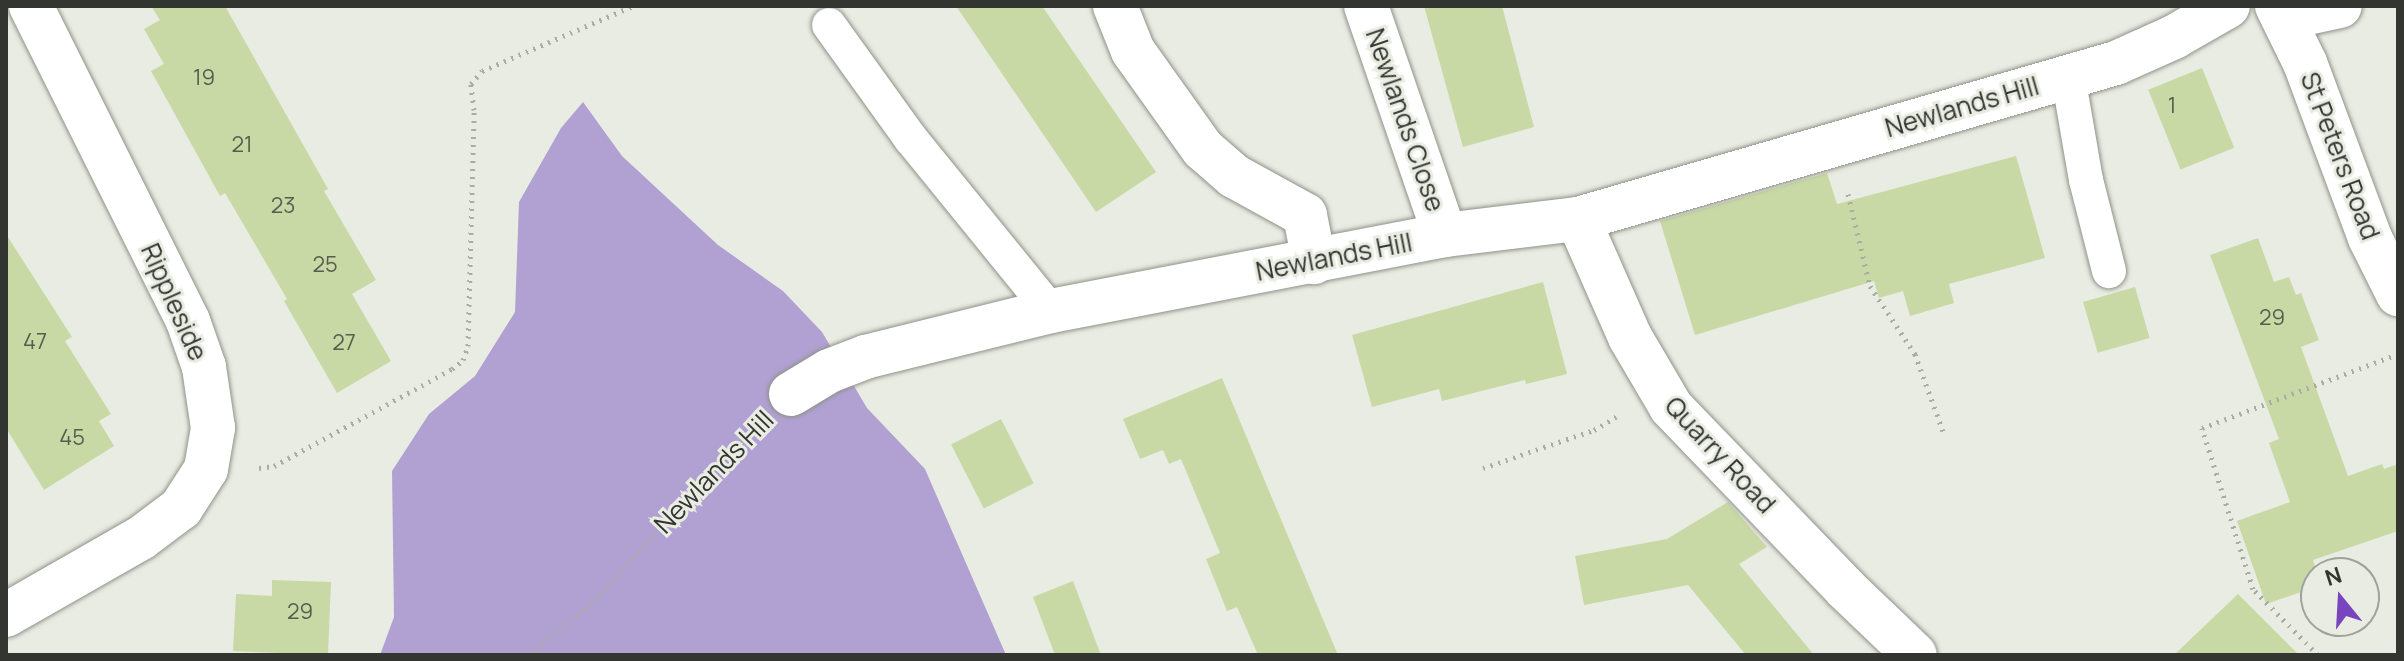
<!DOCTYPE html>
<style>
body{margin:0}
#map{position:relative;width:2404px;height:661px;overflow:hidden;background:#e9ece2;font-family:Manrope,sans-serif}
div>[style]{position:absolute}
.forest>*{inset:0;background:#b1a1d3}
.building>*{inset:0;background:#c9d9a5;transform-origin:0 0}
.path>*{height:5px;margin-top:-2.5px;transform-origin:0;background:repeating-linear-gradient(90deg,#aaada5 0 2px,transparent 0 8px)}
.roads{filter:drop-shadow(0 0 2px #8f9289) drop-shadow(0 0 2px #8f9289)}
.service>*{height:34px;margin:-17px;padding:0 17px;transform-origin:17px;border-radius:17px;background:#fff}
.minor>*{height:44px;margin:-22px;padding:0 22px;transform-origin:22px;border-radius:22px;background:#fff}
span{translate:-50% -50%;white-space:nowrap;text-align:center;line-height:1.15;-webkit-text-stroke:6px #e9ece2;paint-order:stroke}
.number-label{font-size:22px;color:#585e4e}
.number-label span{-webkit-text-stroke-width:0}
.street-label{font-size:26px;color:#333531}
.frame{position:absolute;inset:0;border:8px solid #333531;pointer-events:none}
.north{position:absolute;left:2300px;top:557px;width:80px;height:80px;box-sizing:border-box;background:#e9ece2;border:2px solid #a0a39b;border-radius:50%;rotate:342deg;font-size:22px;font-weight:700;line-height:32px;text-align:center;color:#333531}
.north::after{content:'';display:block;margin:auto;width:28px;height:36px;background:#7745bd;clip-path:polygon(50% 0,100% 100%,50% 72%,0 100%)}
</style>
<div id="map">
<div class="forest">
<div style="clip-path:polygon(583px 102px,622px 156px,718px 245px,783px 291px,822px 332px,867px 408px,925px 469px,1006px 655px,380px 655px,394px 617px,392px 471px,429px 414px,475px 376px,515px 312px,519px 202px,561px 128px)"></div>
</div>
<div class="building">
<div style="clip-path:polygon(151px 6px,225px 6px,328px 189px,324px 191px,376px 280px,352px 294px,391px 361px,337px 393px,284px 301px,287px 299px,225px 193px,220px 196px,151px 71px,164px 64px,144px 29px,160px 20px)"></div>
<div style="clip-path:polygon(956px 6px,1042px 6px,1156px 172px,1096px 212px)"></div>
<div style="clip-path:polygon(1424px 6px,1502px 6px,1534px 127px,1463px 147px)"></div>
<div style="left:2202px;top:68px;width:86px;height:58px;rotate:68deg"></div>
<div style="clip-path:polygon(2016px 156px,2045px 258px,1949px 284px,1954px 303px,1910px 316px,1903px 291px,1879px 298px,1874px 281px,1695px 335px,1660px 221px,1827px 173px,1837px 204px)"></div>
<div style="clip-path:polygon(6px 234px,72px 337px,65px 341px,111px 414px,99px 421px,114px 446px,44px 490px,6px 428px)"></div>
<div style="clip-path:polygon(2258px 238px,2274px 282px,2289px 277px,2296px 295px,2301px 293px,2319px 340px,2301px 347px,2348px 476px,2382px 464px,2384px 469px,2398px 464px,2398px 531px,2313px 560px,2317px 573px,2316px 587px,2266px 604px,2237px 521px,2290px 502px,2269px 443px,2279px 439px,2210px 255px)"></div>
<div style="clip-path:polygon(1543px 282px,1567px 374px,1526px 384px,1525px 380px,1442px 401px,1439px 389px,1372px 407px,1352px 335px)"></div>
<div style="left:2135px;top:287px;width:53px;height:54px;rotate:74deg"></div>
<div style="clip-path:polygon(1222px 378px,1264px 479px,1338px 655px,1258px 655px,1237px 607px,1227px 611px,1206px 559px,1220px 553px,1181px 459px,1169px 464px,1163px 450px,1140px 459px,1123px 419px)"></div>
<div style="left:1001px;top:419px;width:72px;height:56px;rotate:63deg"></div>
<div style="clip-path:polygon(1728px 502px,1767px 547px,1739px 564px,1814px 655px,1746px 655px,1688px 585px,1584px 605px,1575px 556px,1667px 539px)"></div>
<div style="clip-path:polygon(272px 580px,331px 582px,328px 655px,233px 651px,236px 594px,272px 596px)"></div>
<div style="clip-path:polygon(1073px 581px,1101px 655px,1055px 655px,1033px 597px)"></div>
<div style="clip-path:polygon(2238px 594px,2299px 655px,2174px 655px)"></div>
</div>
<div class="path">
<div style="left:1848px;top:194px;width:95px;rotate:76.6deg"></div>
<div style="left:1870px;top:286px;width:82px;rotate:56.5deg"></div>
<div style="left:1915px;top:354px;width:85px;rotate:70.1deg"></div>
<div style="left:259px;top:468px;width:15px;rotate:-8deg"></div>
<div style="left:274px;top:466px;width:203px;rotate:-28.6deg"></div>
<div style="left:452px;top:369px;width:14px;rotate:-39deg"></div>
<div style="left:463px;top:360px;width:15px;rotate:-70deg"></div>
<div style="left:468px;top:346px;width:236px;rotate:-88.5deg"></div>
<div style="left:474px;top:110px;width:26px;rotate:-97deg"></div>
<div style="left:471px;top:84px;width:17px;rotate:-50deg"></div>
<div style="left:482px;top:71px;width:164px;rotate:-23.3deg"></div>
<div style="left:1483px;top:468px;width:117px;rotate:-18.9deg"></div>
<div style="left:1594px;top:430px;width:26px;rotate:-31deg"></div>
<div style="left:528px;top:655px;width:87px;rotate:-39.4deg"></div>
<div style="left:595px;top:600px;width:236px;rotate:-47.4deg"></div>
<div style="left:2318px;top:655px;width:93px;rotate:-134.6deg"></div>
<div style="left:2253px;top:589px;width:169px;rotate:-107.6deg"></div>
<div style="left:2202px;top:428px;width:210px;rotate:-20.7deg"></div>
</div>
<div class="roads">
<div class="service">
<div style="left:829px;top:25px;width:140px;rotate:54.3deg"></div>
<div style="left:911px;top:139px;width:222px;rotate:50.9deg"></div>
<div style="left:2068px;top:76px;width:106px;rotate:80.2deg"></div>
<div style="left:2086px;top:180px;width:94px;rotate:75.8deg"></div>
</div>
<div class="minor">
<div style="left:1115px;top:6px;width:48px;rotate:68.2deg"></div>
<div style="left:1133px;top:51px;width:120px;rotate:54.5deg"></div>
<div style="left:1203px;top:149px;width:41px;rotate:41.1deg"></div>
<div style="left:1234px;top:176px;width:81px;rotate:28.8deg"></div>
<div style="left:1305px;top:215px;width:48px;rotate:79.2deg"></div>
<div style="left:1366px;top:6px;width:242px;rotate:71deg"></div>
<div style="left:2277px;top:6px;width:64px;rotate:63.8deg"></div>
<div style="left:2305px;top:63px;width:187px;rotate:69.6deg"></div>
<div style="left:2370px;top:238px;width:63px;rotate:63.4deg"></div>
<div style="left:2284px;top:18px;width:57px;rotate:-12.1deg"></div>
<div style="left:1578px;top:219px;width:129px;rotate:66.2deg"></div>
<div style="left:1630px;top:337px;width:81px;rotate:59.6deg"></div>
<div style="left:1671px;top:407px;width:252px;rotate:46.1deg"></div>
<div style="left:1846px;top:589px;width:95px;rotate:43.7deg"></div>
<div style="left:791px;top:394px;width:44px;rotate:-31.2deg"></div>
<div style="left:829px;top:371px;width:39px;rotate:-21deg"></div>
<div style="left:865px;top:357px;width:192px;rotate:-13.9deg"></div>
<div style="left:1051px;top:311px;width:401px;rotate:-10.9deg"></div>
<div style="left:1445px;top:235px;width:134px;rotate:-6.9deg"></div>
<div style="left:1578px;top:219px;width:560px;rotate:-16.17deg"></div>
<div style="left:2116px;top:63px;width:64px;rotate:-24.1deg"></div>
<div style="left:2174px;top:37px;width:62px;rotate:-29.9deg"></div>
<div style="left:6px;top:615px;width:155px;rotate:-29.7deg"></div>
<div style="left:141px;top:538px;width:50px;rotate:-36.9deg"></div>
<div style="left:181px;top:508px;width:46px;rotate:-57.3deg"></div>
<div style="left:206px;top:469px;width:42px;rotate:-80.3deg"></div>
<div style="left:213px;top:428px;width:62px;rotate:-98.4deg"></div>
<div style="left:204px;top:367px;width:49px;rotate:-109.2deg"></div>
<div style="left:188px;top:321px;width:352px;rotate:-116.5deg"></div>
</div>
</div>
<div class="number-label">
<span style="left:204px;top:78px">19</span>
<span style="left:2172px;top:106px">1</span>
<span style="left:242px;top:145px">21</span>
<span style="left:283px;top:206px">23</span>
<span style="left:325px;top:265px">25</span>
<span style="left:2272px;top:318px">29</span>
<span style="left:35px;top:342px">47</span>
<span style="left:344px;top:343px">27</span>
<span style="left:72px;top:438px">45</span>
<span style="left:300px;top:612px">29</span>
</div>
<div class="street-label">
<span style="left:1962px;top:107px;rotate:-16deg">Newlands Hill</span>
<span style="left:1405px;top:120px;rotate:71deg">Newlands Close</span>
<span style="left:2340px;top:156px;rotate:69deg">St Peters Road</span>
<span style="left:1334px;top:257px;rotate:-11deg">Newlands Hill</span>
<span style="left:174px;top:302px;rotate:66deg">Rippleside</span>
<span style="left:1720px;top:455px;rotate:47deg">Quarry Road</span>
<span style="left:714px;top:472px;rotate:-46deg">Newlands Hill</span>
</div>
<div class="frame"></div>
<div class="north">N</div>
</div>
